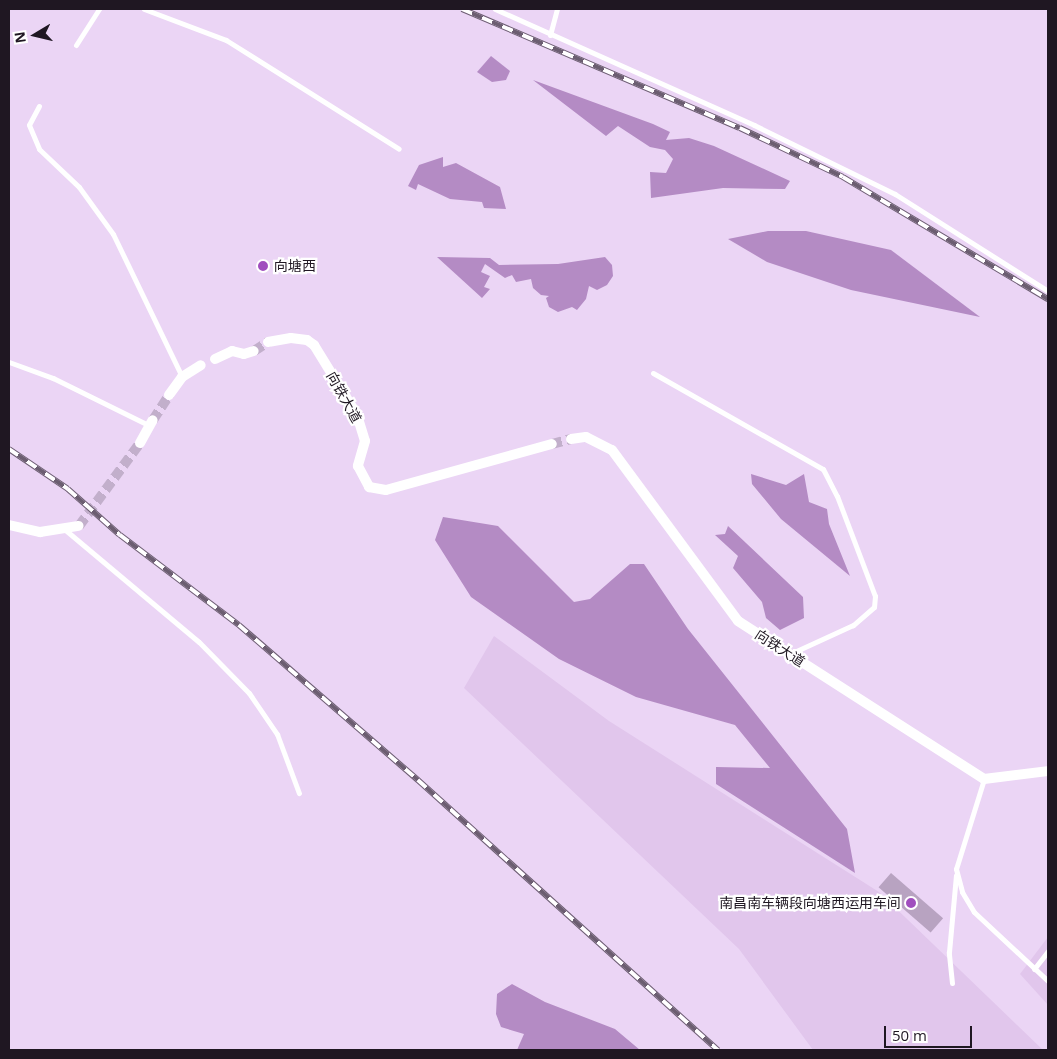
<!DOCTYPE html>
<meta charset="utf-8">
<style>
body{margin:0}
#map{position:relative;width:1057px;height:1059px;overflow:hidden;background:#ebd5f5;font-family:"Open Sans","Noto Sans SC",sans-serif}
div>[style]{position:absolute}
.built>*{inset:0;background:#e1c6ec}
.water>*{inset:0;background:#b48bc4}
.building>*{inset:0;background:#b8a3c1;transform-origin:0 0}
.street-tunnel>*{height:10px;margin-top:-5px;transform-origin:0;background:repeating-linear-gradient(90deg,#c2afcb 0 10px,transparent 0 15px)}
.lane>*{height:5px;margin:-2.5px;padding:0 2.5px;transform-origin:2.5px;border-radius:2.5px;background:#fff}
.street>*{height:10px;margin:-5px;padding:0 5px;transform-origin:5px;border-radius:5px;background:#fff}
.rail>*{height:5.5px;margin-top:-2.75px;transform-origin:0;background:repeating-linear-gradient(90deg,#fff 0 11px,#6c5e71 0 22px);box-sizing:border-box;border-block:1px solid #6c5e71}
.dots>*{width:14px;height:14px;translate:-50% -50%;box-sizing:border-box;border:2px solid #fff;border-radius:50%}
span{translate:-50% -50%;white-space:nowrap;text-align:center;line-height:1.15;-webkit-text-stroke:4.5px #fff;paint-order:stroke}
.poi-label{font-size:14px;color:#1f1722}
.left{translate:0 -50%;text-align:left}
.right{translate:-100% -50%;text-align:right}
.street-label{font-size:14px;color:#1f1722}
.frame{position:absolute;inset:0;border:10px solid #1f1722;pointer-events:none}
.north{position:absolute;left:10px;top:10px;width:50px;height:50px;-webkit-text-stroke:4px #fff;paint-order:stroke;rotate:261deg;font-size:14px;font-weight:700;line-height:20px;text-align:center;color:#1f1722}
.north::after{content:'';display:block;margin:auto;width:18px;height:22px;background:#1f1722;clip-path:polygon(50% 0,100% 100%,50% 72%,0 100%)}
.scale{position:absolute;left:884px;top:1026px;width:88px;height:22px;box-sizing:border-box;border:2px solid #1f1722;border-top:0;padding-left:6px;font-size:15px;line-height:18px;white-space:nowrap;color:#1f1722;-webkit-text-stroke:4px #fff;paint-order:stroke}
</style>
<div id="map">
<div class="built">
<div style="clip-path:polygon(494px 636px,609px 721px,879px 892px,1043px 1050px,813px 1050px,739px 949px,464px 688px)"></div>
<div style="clip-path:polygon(1048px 937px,1048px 1005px,1020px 974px)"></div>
</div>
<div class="water">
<div style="clip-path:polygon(491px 56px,510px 71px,506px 80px,492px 82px,477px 72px)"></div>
<div style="clip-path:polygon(533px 80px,653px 124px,670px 132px,666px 140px,689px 138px,714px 146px,790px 181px,785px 189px,723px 188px,651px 198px,650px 172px,666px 173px,673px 159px,665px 150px,650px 147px,618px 126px,606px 136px)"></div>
<div style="clip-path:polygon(443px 157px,443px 167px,456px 163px,500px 187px,506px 209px,484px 208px,482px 202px,450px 199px,418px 184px,416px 190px,408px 186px,419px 165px)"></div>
<div style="clip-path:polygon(768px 231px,806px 231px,891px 250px,980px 317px,851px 290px,767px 262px,728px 239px)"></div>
<div style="clip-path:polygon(437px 257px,490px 258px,499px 265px,558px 264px,605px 257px,612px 265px,613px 276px,607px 285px,597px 290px,589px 286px,586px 299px,577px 310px,572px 307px,558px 312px,549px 307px,546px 298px,549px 296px,541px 295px,533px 288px,531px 279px,516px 282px,512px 275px,505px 278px,485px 264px,481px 272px,490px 276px,484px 287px,490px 289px,482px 298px)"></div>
<div style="clip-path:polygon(751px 474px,786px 485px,804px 474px,809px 502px,827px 509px,829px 524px,850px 576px,781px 519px,752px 484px)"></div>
<div style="clip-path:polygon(443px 517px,498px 526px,574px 602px,590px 599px,630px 564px,644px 564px,688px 629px,847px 829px,855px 873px,716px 784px,716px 767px,770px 768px,735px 725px,636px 697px,559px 659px,471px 597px,435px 540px)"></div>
<div style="clip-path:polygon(728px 526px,803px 597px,804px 618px,780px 630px,766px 618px,762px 602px,733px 568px,738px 556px,715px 535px,725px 534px)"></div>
<div style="clip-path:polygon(512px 984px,545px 1002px,615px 1029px,640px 1050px,517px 1050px,524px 1034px,501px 1027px,496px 1014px,497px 994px)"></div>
</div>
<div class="building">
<div style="left:891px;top:873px;width:69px;height:19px;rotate:41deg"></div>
</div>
<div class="street-tunnel">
<div style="left:254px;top:351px;width:17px;rotate:-33deg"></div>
<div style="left:153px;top:420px;width:30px;rotate:-57deg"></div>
<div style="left:552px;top:444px;width:20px;rotate:-15deg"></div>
<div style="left:79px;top:526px;width:103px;rotate:-53.7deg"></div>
</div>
<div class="lane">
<div style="left:144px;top:9px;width:88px;rotate:20.7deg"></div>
<div style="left:226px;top:40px;width:204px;rotate:32.2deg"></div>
<div style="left:495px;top:9px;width:284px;rotate:24.1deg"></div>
<div style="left:754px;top:125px;width:157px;rotate:26.1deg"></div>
<div style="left:895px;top:194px;width:181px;rotate:32.4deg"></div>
<div style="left:550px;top:35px;width:27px;rotate:-75deg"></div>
<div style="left:76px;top:45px;width:43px;rotate:-57.4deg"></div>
<div style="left:39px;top:106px;width:21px;rotate:118deg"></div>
<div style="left:29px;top:125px;width:26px;rotate:67deg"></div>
<div style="left:39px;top:149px;width:55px;rotate:43.5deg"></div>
<div style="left:79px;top:187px;width:58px;rotate:54.1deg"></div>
<div style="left:113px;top:234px;width:159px;rotate:64.2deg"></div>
<div style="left:9px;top:362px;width:47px;rotate:20deg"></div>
<div style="left:53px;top:378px;width:108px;rotate:26.3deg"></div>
<div style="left:653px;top:373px;width:195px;rotate:29.5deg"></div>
<div style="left:823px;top:469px;width:30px;rotate:63deg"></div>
<div style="left:837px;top:496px;width:107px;rotate:69.2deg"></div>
<div style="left:875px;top:596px;width:11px;rotate:95deg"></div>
<div style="left:874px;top:607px;width:28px;rotate:139deg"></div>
<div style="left:853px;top:625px;width:69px;rotate:155.3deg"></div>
<div style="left:63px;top:528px;width:177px;rotate:40deg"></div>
<div style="left:199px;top:642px;width:71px;rotate:45.6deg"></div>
<div style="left:249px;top:693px;width:50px;rotate:55.7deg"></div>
<div style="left:277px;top:734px;width:63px;rotate:69.6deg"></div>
<div style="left:984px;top:779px;width:94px;rotate:107.3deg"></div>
<div style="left:956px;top:869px;width:24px;rotate:75deg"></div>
<div style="left:962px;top:892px;width:23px;rotate:59deg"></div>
<div style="left:974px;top:912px;width:101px;rotate:43deg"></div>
<div style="left:1034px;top:969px;width:23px;rotate:-52deg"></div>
<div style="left:952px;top:983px;width:31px;rotate:-96deg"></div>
<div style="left:949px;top:952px;width:77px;rotate:-84.8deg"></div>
</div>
<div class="street">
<div style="left:268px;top:342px;width:23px;rotate:-10deg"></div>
<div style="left:291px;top:338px;width:16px;rotate:7deg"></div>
<div style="left:307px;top:340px;width:9px;rotate:36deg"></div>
<div style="left:314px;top:345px;width:82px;rotate:58.4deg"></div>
<div style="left:357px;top:415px;width:27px;rotate:73deg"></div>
<div style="left:365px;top:441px;width:26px;rotate:106deg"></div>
<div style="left:358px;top:466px;width:24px;rotate:62deg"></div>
<div style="left:369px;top:487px;width:17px;rotate:10deg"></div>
<div style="left:386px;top:490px;width:172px;rotate:-15.5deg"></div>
<div style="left:215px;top:359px;width:19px;rotate:-25deg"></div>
<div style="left:232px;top:351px;width:12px;rotate:14deg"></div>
<div style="left:244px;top:354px;width:10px;rotate:-17deg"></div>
<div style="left:169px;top:395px;width:22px;rotate:-54deg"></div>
<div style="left:182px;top:377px;width:22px;rotate:-32deg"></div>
<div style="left:571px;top:439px;width:15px;rotate:-8deg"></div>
<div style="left:586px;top:437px;width:29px;rotate:27deg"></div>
<div style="left:612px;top:450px;width:212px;rotate:53.6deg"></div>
<div style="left:738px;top:621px;width:292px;rotate:32.7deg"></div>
<div style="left:984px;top:779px;width:64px;rotate:-7.1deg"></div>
<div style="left:140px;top:443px;width:26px;rotate:-61deg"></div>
<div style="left:9px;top:525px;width:32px;rotate:13deg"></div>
<div style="left:40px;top:532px;width:39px;rotate:-9deg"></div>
</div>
<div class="rail">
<div style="left:462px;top:9px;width:302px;rotate:23.2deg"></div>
<div style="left:740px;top:128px;width:114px;rotate:25.4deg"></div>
<div style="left:843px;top:177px;width:239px;rotate:30.8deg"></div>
<div style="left:9px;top:449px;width:71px;rotate:34.1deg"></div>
<div style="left:68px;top:489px;width:69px;rotate:41.5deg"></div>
<div style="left:120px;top:535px;width:149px;rotate:37.1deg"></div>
<div style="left:239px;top:625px;width:237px;rotate:40.9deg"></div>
<div style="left:418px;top:780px;width:404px;rotate:42deg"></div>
</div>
<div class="dots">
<div style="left:263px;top:266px;background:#a04ebe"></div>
<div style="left:911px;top:903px;background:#a04ebe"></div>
</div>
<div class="poi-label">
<span class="left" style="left:274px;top:266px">向塘西</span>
<span class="right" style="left:901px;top:903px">南昌南车辆段向塘西运用车间</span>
</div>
<div class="street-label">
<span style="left:344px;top:397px;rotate:61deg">向铁大道</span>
<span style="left:780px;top:648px;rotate:33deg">向铁大道</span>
</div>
<div class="frame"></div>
<div class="north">N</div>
<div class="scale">50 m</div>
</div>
